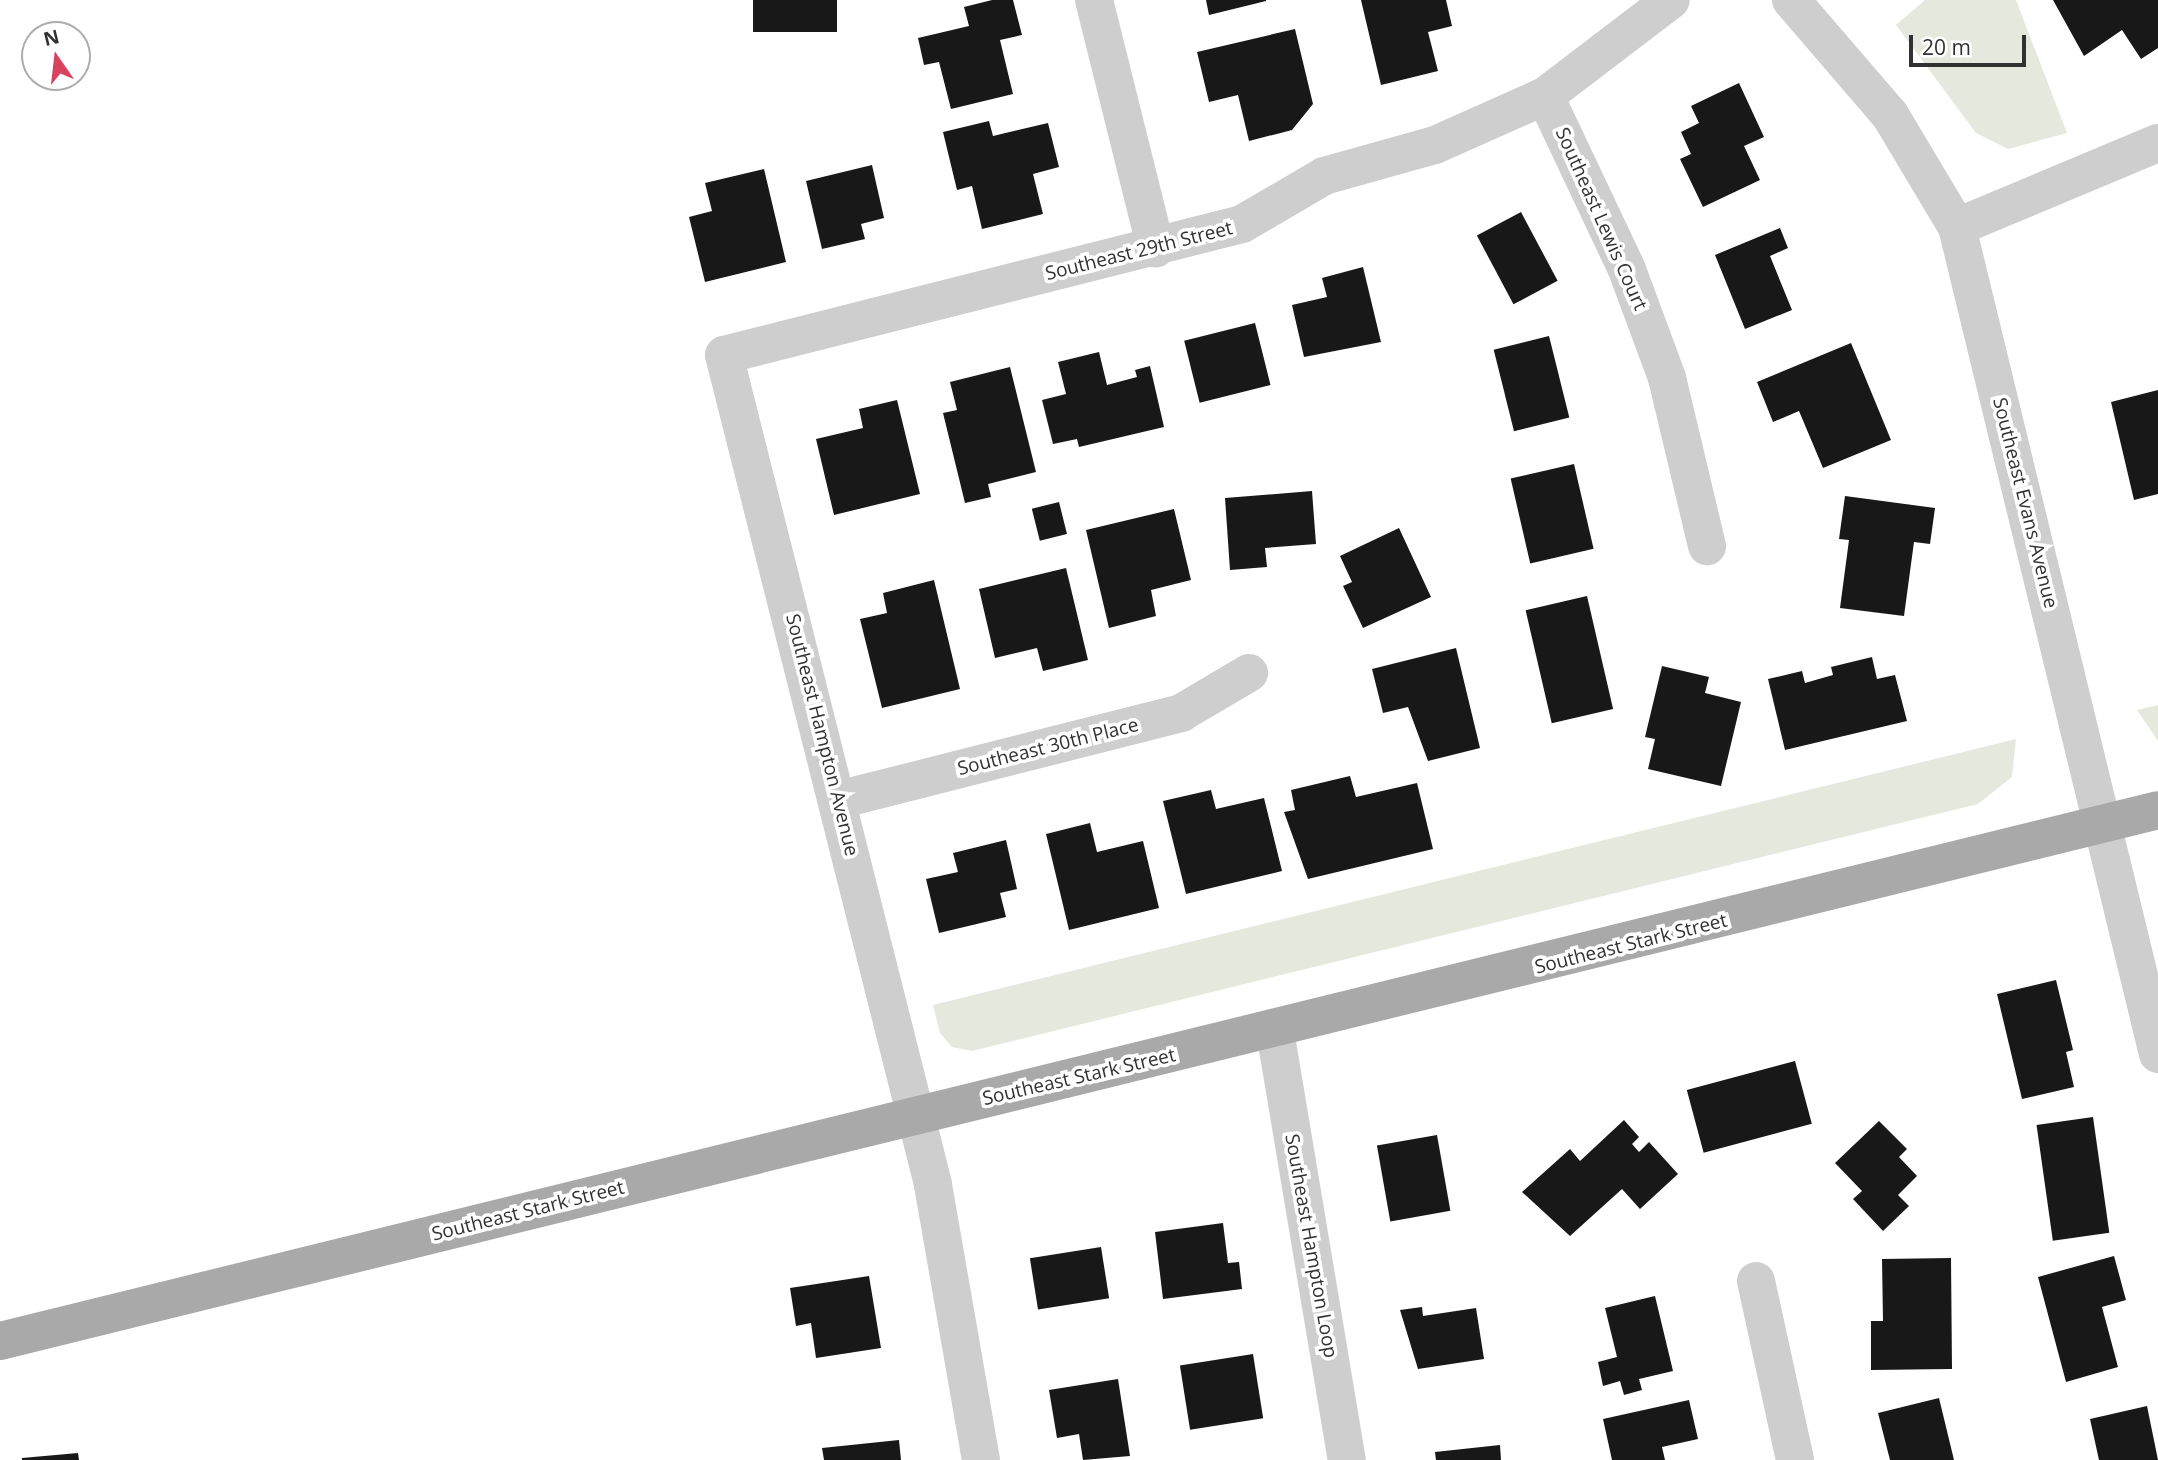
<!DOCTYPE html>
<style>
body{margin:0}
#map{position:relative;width:2158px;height:1460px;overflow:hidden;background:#fff;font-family:"Open Sans",sans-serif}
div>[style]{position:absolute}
.green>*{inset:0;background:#e5e9dd}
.building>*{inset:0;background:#181818;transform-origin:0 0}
.minor>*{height:38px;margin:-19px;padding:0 19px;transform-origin:19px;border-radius:19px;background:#cecece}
.major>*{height:38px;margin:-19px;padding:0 19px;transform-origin:19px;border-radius:19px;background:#a9a9a9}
span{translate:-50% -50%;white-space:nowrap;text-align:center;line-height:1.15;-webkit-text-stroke:7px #fff;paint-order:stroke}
.street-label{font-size:19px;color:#313131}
.north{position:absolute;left:21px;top:21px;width:70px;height:70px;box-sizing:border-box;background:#fff;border:2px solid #adadad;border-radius:50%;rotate:346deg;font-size:19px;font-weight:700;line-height:28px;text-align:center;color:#313131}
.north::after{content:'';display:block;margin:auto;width:24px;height:32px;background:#d8425d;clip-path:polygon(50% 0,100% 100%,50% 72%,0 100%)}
.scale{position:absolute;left:1909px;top:35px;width:117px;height:32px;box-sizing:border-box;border:4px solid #313131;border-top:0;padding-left:9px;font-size:21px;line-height:24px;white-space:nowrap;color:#313131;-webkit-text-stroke:5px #fff;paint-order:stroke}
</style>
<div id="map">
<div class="green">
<div style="clip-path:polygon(1925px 0,2016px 0,2067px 133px,2008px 149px,1976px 133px,1896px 25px)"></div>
<div style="clip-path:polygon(2158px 705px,2158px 741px,2137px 710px)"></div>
<div style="clip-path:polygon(2016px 739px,2012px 777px,1978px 804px,972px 1051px,952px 1047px,940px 1033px,933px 1005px)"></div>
</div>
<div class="building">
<div style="left:753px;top:0;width:84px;height:32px"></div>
<div style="clip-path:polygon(992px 0,1013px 0,1022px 35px,1000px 40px,1013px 94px,951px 109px,939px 62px,924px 65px,918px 38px,969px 26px,964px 7px)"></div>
<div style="clip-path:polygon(1206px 0,1266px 0,1266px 1px,1209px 15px)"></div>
<div style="clip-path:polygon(1361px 0,1446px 0,1452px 26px,1428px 32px,1438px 71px,1381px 85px)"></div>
<div style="clip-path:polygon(2053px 0,2158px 0,2158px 48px,2141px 59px,2122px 30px,2084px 56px)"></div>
<div style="clip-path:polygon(1295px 29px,1313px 104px,1292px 130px,1249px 141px,1238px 95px,1209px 102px,1197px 52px)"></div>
<div style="clip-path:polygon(1739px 83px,1764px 137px,1744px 146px,1760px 180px,1703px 207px,1680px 159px,1691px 154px,1681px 132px,1699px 123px,1691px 106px)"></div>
<div style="clip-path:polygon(989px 121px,993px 136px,1048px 123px,1059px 167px,1033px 174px,1043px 214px,982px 229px,972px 186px,957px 190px,943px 132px)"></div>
<div style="clip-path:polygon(872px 165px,884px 218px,861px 224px,865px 239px,822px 249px,806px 181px)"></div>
<div style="clip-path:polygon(764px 169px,786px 262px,705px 282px,689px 217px,712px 211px,705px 183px)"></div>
<div style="left:1521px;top:212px;width:78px;height:50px;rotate:62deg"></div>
<div style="clip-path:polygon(1780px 228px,1788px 248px,1770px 256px,1792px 310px,1745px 329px,1715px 255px)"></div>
<div style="clip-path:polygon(1363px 267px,1381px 342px,1304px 357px,1292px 305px,1327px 297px,1322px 278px)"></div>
<div style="left:1255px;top:323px;width:64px;height:73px;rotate:76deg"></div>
<div style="left:1549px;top:336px;width:84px;height:57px;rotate:76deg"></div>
<div style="clip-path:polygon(1851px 343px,1891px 440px,1823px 468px,1799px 411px,1773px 422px,1757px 382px)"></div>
<div style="clip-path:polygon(1099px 352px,1107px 385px,1137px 377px,1135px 370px,1150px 366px,1164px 427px,1079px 447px,1077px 439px,1053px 444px,1042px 400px,1066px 394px,1058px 362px)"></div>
<div style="clip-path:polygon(1010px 367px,1036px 472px,988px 484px,991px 497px,965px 503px,943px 413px,957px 410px,950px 382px)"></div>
<div style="clip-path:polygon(2158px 390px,2158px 494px,2134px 500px,2111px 402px)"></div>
<div style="clip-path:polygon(897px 400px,920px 494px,834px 515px,816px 439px,863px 428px,859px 409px)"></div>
<div style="left:1574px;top:464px;width:87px;height:65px;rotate:77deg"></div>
<div style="clip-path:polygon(1312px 491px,1316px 544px,1265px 548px,1267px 567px,1230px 570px,1225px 498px)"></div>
<div style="clip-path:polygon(1845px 496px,1935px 508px,1930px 544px,1914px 542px,1904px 616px,1840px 608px,1849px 540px,1839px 539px)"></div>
<div style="left:1059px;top:502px;width:33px;height:28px;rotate:76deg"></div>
<div style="clip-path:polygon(1174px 509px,1191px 580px,1151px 590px,1156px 616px,1109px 628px,1086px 530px)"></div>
<div style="clip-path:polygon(1399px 528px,1431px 597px,1363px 628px,1343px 586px,1352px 582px,1340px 556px)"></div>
<div style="clip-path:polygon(1066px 568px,1088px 660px,1043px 671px,1037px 648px,995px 658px,979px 589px)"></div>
<div style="clip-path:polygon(934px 580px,960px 689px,882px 708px,860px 619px,887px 613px,883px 593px)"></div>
<div style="left:1587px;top:596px;width:116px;height:63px;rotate:77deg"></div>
<div style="clip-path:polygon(1456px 648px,1480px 748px,1428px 761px,1408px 707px,1383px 713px,1372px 669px)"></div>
<div style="clip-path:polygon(1872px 657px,1877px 679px,1895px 675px,1907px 721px,1785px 750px,1768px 679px,1802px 671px,1805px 683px,1833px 675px,1831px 667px)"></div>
<div style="clip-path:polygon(1662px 666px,1709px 677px,1705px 693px,1741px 702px,1721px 786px,1648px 769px,1655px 739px,1645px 737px)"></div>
<div style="clip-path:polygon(1350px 776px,1356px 797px,1417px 783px,1433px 849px,1308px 879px,1284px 812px,1295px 810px,1291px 790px)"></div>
<div style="clip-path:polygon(1211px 790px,1216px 809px,1264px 798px,1282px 871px,1186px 894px,1163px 801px)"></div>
<div style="clip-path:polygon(1090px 823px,1097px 852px,1143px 841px,1159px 908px,1069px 930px,1046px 834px)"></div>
<div style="clip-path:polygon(1006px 840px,1017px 889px,1000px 893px,1006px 917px,939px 933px,926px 879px,958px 872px,953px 853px)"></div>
<div style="clip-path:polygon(2056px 980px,2073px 1050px,2066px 1052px,2074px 1087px,2022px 1099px,1997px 994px)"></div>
<div style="left:1795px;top:1061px;width:65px;height:112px;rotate:75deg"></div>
<div style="left:2093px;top:1117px;width:117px;height:57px;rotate:82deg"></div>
<div style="clip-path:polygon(1624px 1120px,1639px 1137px,1632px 1144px,1639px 1152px,1649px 1142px,1678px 1174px,1640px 1209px,1622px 1189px,1570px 1236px,1522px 1192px,1570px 1149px,1580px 1161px)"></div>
<div style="clip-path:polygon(1879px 1121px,1907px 1149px,1899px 1157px,1917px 1176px,1898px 1195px,1909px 1206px,1883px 1231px,1853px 1199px,1862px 1191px,1835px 1163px)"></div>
<div style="left:1437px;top:1135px;width:77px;height:61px;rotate:80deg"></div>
<div style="clip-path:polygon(1223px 1223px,1228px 1263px,1239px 1262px,1242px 1289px,1163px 1299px,1155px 1232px)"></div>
<div style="left:1101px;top:1247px;width:52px;height:72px;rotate:81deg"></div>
<div style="clip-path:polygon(2114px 1256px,2126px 1300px,2102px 1307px,2118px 1367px,2066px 1382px,2038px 1277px)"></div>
<div style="clip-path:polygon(1951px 1258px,1952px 1369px,1871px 1370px,1871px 1321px,1883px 1321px,1882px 1259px)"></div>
<div style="clip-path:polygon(869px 1276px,881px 1348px,816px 1358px,811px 1323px,796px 1326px,790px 1288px)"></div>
<div style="clip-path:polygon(1655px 1296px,1673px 1371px,1639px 1379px,1642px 1390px,1624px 1395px,1620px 1381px,1603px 1386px,1598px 1362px,1617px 1357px,1605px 1308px)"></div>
<div style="clip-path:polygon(1422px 1307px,1423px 1316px,1476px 1308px,1484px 1359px,1418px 1369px,1400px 1310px)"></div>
<div style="left:1253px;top:1354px;width:65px;height:74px;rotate:81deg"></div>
<div style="clip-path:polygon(1118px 1379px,1130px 1456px,1083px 1460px,1079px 1434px,1057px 1438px,1049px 1390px)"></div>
<div style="clip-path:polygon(1939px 1398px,1954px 1460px,1890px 1460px,1878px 1413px)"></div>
<div style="clip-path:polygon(1689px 1400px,1698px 1439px,1662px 1447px,1665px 1460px,1612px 1460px,1603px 1419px)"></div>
<div style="clip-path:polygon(2147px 1406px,2158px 1460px,2099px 1460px,2090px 1419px)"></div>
<div style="clip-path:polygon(899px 1440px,901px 1460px,824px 1460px,822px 1448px)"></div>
<div style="clip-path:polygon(1500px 1445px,1501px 1460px,1436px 1460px,1435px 1452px)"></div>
<div style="clip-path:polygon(78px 1453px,79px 1460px,22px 1460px,22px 1458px)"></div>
</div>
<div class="minor">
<div style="left:1094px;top:0;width:256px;rotate:76deg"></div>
<div style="left:1791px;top:0;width:152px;rotate:49.3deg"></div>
<div style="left:1890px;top:115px;width:131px;rotate:59.1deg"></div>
<div style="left:1957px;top:227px;width:851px;rotate:76.34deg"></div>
<div style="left:1545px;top:96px;width:189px;rotate:64.7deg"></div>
<div style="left:1626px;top:267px;width:118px;rotate:69.7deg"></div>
<div style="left:1667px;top:378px;width:173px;rotate:76.6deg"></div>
<div style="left:1957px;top:227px;width:218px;rotate:-22.7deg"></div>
<div style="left:838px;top:800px;width:354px;rotate:-14.2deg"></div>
<div style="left:1181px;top:713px;width:79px;rotate:-30.5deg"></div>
<div style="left:1275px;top:1031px;width:435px;rotate:80.5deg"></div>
<div style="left:1756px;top:1281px;width:183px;rotate:77.7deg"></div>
<div style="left:981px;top:1460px;width:280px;rotate:-99.9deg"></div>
<div style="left:933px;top:1184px;width:855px;rotate:-104.15deg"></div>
<div style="left:724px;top:355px;width:534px;rotate:-14.19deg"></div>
<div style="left:1242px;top:224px;width:95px;rotate:-30.3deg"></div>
<div style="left:1324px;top:176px;width:115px;rotate:-15.6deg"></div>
<div style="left:1435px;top:145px;width:120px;rotate:-24deg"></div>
<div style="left:1545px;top:96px;width:158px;rotate:-37.3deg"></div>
</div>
<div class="major">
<div style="left:0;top:1341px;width:2222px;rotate:-13.82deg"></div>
</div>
<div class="street-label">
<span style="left:1601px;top:219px;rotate:66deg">Southeast Lewis Court</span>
<span style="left:1139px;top:251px;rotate:-14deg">Southeast 29th Street</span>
<span style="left:2025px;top:503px;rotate:76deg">Southeast Evans Avenue</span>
<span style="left:822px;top:735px;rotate:76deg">Southeast Hampton Avenue</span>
<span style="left:1048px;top:747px;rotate:-14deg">Southeast 30th Place</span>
<span style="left:1631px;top:944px;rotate:-14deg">Southeast Stark Street</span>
<span style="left:1079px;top:1077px;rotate:-13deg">Southeast Stark Street</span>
<span style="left:528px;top:1211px;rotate:-14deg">Southeast Stark Street</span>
<span style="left:1311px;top:1246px;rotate:80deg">Southeast Hampton Loop</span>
</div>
<div class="north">N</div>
<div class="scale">20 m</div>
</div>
